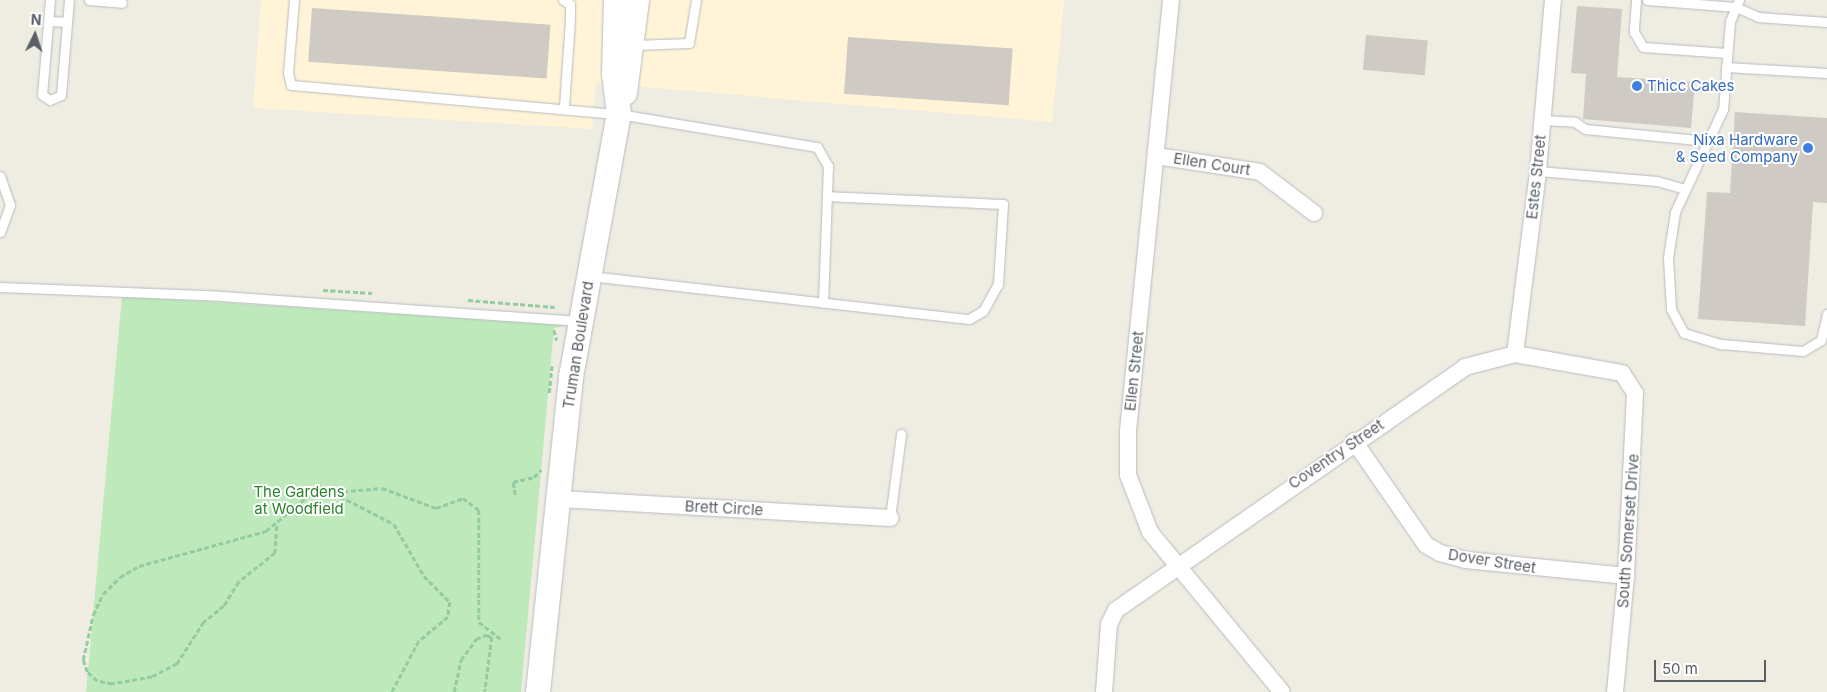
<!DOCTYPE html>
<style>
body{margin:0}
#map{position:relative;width:1827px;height:692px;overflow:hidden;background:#efece2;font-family:Inter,sans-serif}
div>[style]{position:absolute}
.commercial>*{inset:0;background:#fff4d7}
.green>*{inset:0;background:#bde9bb}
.building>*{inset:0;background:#cfcac3;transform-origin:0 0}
.path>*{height:2.5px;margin-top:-1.25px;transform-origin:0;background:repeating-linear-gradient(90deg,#94cba2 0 5px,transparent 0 7.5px)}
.roads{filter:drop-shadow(0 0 1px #b7bbc0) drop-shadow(0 0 1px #b7bbc0)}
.lane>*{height:9px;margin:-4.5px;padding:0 4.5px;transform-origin:4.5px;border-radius:4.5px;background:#fff}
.street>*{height:16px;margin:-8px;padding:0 8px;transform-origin:8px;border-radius:8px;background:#fff}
.secondary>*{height:24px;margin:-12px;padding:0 12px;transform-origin:12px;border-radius:12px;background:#fff}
.dots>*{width:14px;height:14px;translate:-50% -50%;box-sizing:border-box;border:2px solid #fff;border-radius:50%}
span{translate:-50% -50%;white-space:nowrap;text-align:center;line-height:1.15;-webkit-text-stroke:4px #fff;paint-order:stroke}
.shop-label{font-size:15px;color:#366cbe}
.left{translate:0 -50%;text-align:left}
.right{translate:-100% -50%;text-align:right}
.street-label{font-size:15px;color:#5a5f65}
.park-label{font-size:15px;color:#2b832c}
.north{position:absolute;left:10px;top:10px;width:50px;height:50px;-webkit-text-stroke:4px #fff;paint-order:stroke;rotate:4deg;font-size:14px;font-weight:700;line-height:20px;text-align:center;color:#5a5f65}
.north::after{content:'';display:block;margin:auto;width:18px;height:22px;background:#5a5f65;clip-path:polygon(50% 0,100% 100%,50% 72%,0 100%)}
.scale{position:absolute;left:1654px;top:660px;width:112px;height:22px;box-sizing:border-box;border:2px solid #5a5f65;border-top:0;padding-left:6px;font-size:15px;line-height:18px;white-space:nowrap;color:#5a5f65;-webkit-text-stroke:4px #fff;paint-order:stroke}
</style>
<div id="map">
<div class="commercial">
<div style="clip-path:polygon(261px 0,1064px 0,1052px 122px,596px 83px,592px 129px,253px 108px)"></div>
</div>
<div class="green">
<div style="clip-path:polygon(122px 296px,568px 325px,554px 328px,521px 692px,86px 692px)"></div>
</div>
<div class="building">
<div style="clip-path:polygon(1577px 6px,1622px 9px,1617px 77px,1695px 82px,1691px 128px,1583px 119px,1586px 74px,1571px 73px)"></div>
<div style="left:312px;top:8px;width:239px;height:54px;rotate:4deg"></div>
<div style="left:1366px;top:35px;width:62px;height:35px;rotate:5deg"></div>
<div style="left:848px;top:37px;width:165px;height:57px;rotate:4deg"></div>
<div style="clip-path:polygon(1735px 112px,1827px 118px,1827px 203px,1813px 202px,1805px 326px,1698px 319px,1707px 192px,1730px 193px)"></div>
</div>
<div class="path">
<div style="left:323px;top:290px;width:49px;rotate:3.5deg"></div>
<div style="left:468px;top:300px;width:87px;rotate:4.6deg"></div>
<div style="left:554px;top:330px;width:11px;rotate:75deg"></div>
<div style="left:549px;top:393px;width:27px;rotate:-84deg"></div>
<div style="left:336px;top:492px;width:46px;rotate:-5deg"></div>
<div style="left:382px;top:488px;width:58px;rotate:20.3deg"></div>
<div style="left:436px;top:508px;width:29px;rotate:-20deg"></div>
<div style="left:463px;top:498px;width:20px;rotate:37deg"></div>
<div style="left:479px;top:510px;width:112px;rotate:90deg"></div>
<div style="left:479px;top:622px;width:28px;rotate:38deg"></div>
<div style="left:515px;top:495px;width:13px;rotate:-99deg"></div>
<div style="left:513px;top:482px;width:22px;rotate:-13deg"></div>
<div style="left:534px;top:477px;width:10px;rotate:-45deg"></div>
<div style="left:277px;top:526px;width:27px;rotate:94deg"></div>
<div style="left:275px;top:553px;width:46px;rotate:141.1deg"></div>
<div style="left:239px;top:582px;width:28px;rotate:122deg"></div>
<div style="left:224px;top:606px;width:26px;rotate:141deg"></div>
<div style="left:204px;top:622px;width:50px;rotate:122.7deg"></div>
<div style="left:177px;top:664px;width:28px;rotate:153deg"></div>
<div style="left:152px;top:677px;width:41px;rotate:170.1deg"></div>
<div style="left:112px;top:684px;width:15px;rotate:-169deg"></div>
<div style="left:97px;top:681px;width:13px;rotate:-138deg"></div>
<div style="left:87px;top:672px;width:13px;rotate:-108deg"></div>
<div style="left:83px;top:660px;width:46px;rotate:-77.5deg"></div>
<div style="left:93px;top:615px;width:23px;rotate:-65deg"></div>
<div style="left:103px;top:594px;width:24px;rotate:-45deg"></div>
<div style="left:120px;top:577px;width:22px;rotate:-30deg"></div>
<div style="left:139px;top:566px;width:132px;rotate:-15.4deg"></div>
<div style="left:266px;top:531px;width:70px;rotate:-39.8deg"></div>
<div style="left:320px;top:486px;width:83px;rotate:27.2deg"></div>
<div style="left:394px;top:524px;width:60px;rotate:60deg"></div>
<div style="left:424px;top:576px;width:37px;rotate:45deg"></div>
<div style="left:450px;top:602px;width:15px;rotate:98deg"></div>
<div style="left:448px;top:617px;width:38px;rotate:140deg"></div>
<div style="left:419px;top:641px;width:58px;rotate:117.9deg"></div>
<div style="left:454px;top:692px;width:33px;rotate:-78deg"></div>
<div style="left:461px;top:660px;width:26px;rotate:-54deg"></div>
<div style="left:476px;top:639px;width:11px;rotate:-22deg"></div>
<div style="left:486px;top:635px;width:6px;rotate:18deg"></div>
<div style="left:492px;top:637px;width:55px;rotate:97.3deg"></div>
</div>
<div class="roads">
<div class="lane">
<div style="left:50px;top:0;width:95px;rotate:94.8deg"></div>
<div style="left:42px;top:95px;width:9px;rotate:32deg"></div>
<div style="left:50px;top:100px;width:12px;rotate:-24deg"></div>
<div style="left:61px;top:95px;width:95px;rotate:-85.2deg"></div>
<div style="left:89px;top:0;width:33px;rotate:5deg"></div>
<div style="left:294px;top:0;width:73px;rotate:94.7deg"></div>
<div style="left:288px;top:73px;width:12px;rotate:76deg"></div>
<div style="left:291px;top:85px;width:329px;rotate:5.1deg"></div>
<div style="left:619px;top:114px;width:201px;rotate:9.5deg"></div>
<div style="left:817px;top:147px;width:22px;rotate:60deg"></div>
<div style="left:828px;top:166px;width:137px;rotate:92.1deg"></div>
<div style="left:563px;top:0;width:8px;rotate:30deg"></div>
<div style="left:570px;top:4px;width:15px;rotate:90deg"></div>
<div style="left:570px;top:19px;width:89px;rotate:93.9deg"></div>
<div style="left:1636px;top:0;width:32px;rotate:94deg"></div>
<div style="left:1634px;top:32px;width:17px;rotate:59deg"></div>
<div style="left:1643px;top:47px;width:84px;rotate:4.1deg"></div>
<div style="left:1647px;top:0;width:89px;rotate:4.5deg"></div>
<div style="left:1736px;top:7px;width:24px;rotate:24deg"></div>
<div style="left:1758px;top:17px;width:69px;rotate:4.1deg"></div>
<div style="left:1739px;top:0;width:23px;rotate:113deg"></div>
<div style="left:1730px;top:21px;width:88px;rotate:94.5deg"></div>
<div style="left:1723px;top:109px;width:114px;rotate:115deg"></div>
<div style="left:1675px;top:212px;width:47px;rotate:98.7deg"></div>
<div style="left:1668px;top:258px;width:51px;rotate:86.6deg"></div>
<div style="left:1671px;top:309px;width:27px;rotate:62deg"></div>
<div style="left:1684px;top:333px;width:39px;rotate:17deg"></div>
<div style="left:1721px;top:344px;width:82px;rotate:4.9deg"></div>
<div style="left:1803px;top:351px;width:21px;rotate:-31deg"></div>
<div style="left:1821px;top:340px;width:27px;rotate:-77deg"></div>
<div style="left:48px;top:21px;width:19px;rotate:3deg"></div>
<div style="left:633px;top:45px;width:56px;rotate:-2deg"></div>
<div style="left:689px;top:43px;width:44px;rotate:-80.8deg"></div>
<div style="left:1726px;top:67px;width:101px;rotate:3.4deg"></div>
<div style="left:1542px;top:120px;width:33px;rotate:3deg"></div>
<div style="left:1575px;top:122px;width:12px;rotate:35deg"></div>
<div style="left:1585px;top:129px;width:123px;rotate:5.6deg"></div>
<div style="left:1538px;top:171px;width:119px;rotate:4.8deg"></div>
<div style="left:1657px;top:181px;width:29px;rotate:16deg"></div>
<div style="left:0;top:176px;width:31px;rotate:71deg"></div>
<div style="left:10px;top:205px;width:29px;rotate:110deg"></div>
<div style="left:590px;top:276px;width:381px;rotate:6.5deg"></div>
<div style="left:969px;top:319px;width:16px;rotate:-30deg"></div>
<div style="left:983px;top:311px;width:31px;rotate:-61deg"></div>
<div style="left:998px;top:284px;width:80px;rotate:-86.4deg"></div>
<div style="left:1003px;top:204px;width:174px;rotate:-177.4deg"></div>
<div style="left:0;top:287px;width:221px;rotate:2.3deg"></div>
<div style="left:221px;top:296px;width:360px;rotate:4deg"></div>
<div style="left:890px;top:518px;width:85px;rotate:-82.5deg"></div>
</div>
<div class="street">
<div style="left:1171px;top:0;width:435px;rotate:95.7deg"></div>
<div style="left:1128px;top:433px;width:42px;rotate:90deg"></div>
<div style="left:1128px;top:475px;width:61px;rotate:68.9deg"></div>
<div style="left:1150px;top:532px;width:207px;rotate:50.5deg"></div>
<div style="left:1156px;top:156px;width:105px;rotate:8.7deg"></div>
<div style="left:1260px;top:172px;width:68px;rotate:37.2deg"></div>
<div style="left:1515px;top:354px;width:184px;rotate:-82.8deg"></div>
<div style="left:1538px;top:171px;width:172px;rotate:-85deg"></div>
<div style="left:1354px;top:441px;width:126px;rotate:55.3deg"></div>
<div style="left:1426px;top:545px;width:16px;rotate:30deg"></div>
<div style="left:1440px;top:553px;width:27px;rotate:15deg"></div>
<div style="left:1466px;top:560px;width:161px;rotate:5.7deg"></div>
<div style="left:559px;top:499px;width:332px;rotate:3.3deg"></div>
<div style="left:1104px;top:692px;width:68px;rotate:-85.8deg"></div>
<div style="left:1109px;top:624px;width:16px;rotate:-63deg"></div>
<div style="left:1116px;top:610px;width:425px;rotate:-34.8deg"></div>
<div style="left:1465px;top:367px;width:52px;rotate:-14.6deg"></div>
<div style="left:1515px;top:354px;width:109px;rotate:10.1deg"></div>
<div style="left:1622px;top:373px;width:24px;rotate:57deg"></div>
<div style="left:1635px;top:393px;width:183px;rotate:92.8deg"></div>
<div style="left:1626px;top:576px;width:117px;rotate:95.4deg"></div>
</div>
<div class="secondary">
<div style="left:625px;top:93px;width:94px;rotate:-82.6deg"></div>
<div style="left:538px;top:692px;width:317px;rotate:-84deg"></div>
<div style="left:571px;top:377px;width:267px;rotate:-79.7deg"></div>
<div style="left:619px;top:114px;width:39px;rotate:-97deg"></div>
<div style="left:614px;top:75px;width:75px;rotate:-88.5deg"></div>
</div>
</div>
<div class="dots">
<div style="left:1637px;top:86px;background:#3f7fe0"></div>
<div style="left:1808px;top:148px;background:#3f7fe0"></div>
</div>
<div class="shop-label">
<span class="left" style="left:1647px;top:86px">Thicc Cakes</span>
<span class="right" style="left:1798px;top:148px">Nixa Hardware<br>&amp; Seed Company</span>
</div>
<div class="street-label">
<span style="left:1212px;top:164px;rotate:9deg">Ellen Court</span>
<span style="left:1536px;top:177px;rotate:-84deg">Estes Street</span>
<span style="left:578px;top:345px;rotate:-81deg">Truman Boulevard</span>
<span style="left:1134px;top:371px;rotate:-84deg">Ellen Street</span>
<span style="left:1336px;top:454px;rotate:-34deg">Coventry Street</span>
<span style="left:724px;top:508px;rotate:3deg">Brett Circle</span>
<span style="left:1628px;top:531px;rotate:-86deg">South Somerset Drive</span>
<span style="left:1492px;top:561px;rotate:9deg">Dover Street</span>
</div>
<div class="park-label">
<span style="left:299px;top:500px">The Gardens<br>at Woodfield</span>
</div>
<div class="north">N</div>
<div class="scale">50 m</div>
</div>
